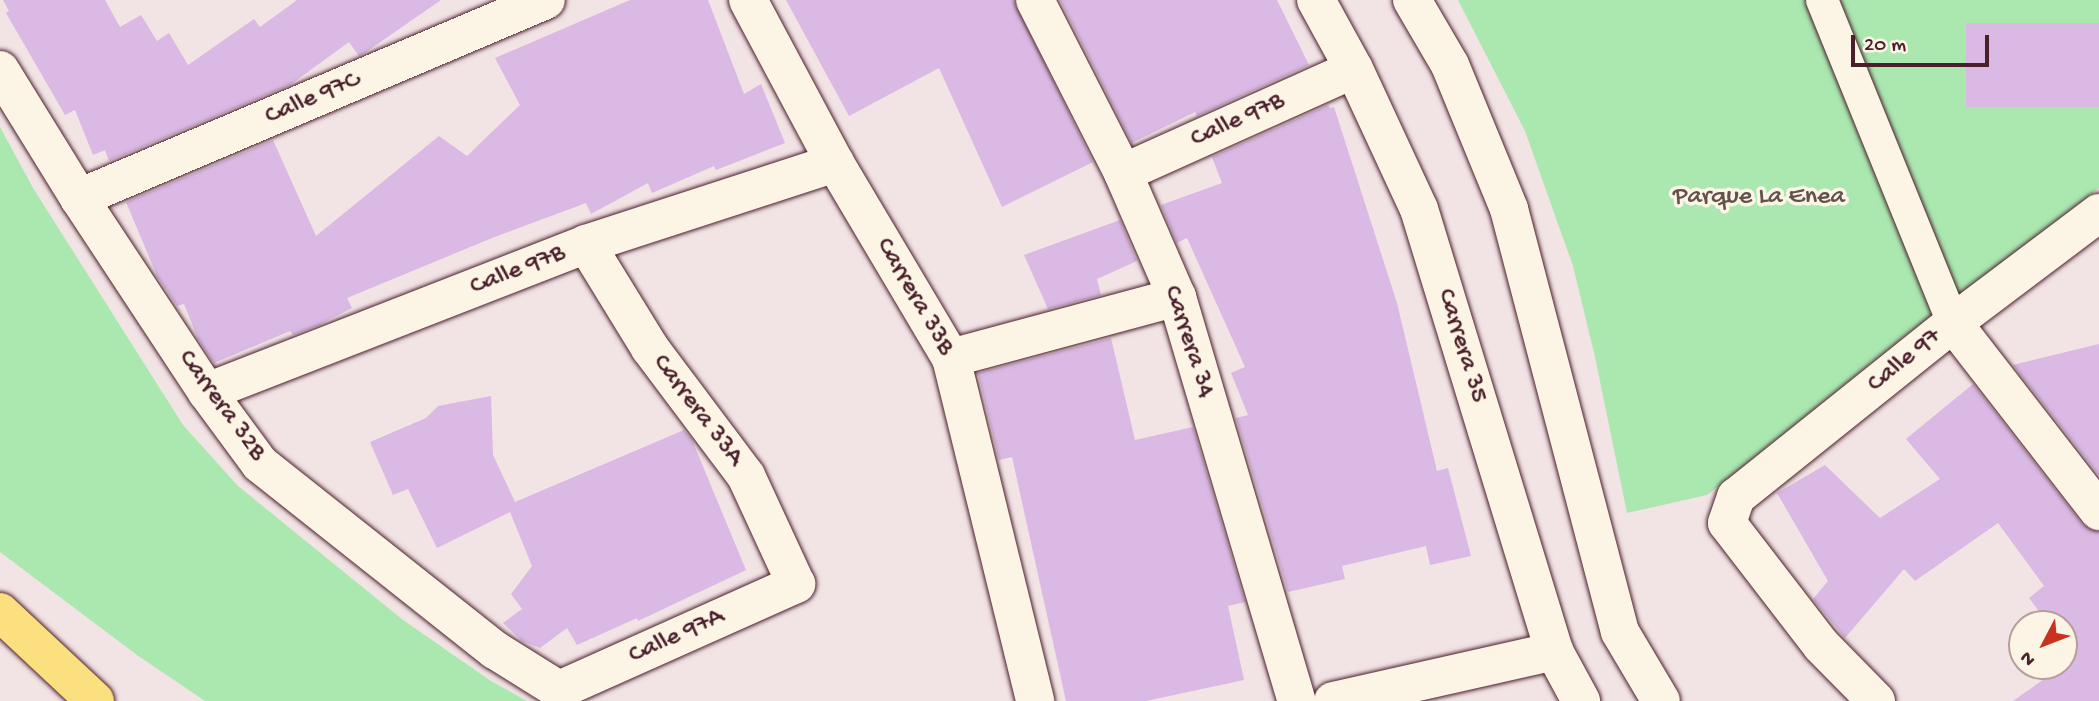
<!DOCTYPE html>
<style>
body{margin:0}
#map{position:relative;width:2099px;height:701px;overflow:hidden;background:#f2e3e5;font-family:"Gochi Hand",sans-serif}
div>[style]{position:absolute}
.green>*{inset:0;background:#aae8b0}
.building>*{inset:0;background:#dab9e4;transform-origin:0 0}
.roads{filter:drop-shadow(0 0 2px #4a1f2b) drop-shadow(0 0 2px #4a1f2b)}
.pedestrian>*{height:32px;margin:-16px;padding:0 16px;transform-origin:16px;border-radius:16px;background:#fcf5e5}
.minor>*{height:38px;margin:-19px;padding:0 19px;transform-origin:19px;border-radius:19px;background:#fcf5e5}
.tertiary>*{height:38px;margin:-19px;padding:0 19px;transform-origin:19px;border-radius:19px;background:#fcf5e5}
.trunk>*{height:38px;margin:-19px;padding:0 19px;transform-origin:19px;border-radius:19px;background:#fce080}
span{translate:-50% -50%;white-space:nowrap;text-align:center;line-height:1.15;-webkit-text-stroke:7px #fcf5e5;paint-order:stroke}
.street-label{font-size:26px;color:#4a1f2b}
.park-label{font-size:26px;color:#62514c}
.north{position:absolute;left:2008px;top:610px;width:70px;height:70px;box-sizing:border-box;background:#fcf5e5;border:2px solid #b59f9b;border-radius:50%;rotate:228deg;font-size:19px;font-weight:700;line-height:28px;text-align:center;color:#4a1f2b}
.north::after{content:'';display:block;margin:auto;width:24px;height:32px;background:#c8321e;clip-path:polygon(50% 0,100% 100%,50% 72%,0 100%)}
.scale{position:absolute;left:1851px;top:35px;width:138px;height:32px;box-sizing:border-box;border:4px solid #4a1f2b;border-top:0;padding-left:9px;font-size:21px;line-height:24px;white-space:nowrap;color:#4a1f2b;-webkit-text-stroke:5px #fcf5e5;paint-order:stroke}
</style>
<div id="map">
<div class="green">
<div style="clip-path:polygon(1458px 0,2099px 0,2099px 188px,1905px 336px,1707px 495px,1627px 513px,1595px 357px,1573px 266px,1525px 131px)"></div>
<div style="clip-path:polygon(0 127px,33px 188px,183px 425px,238px 486px,403px 620px,491px 681px,527px 701px,205px 701px,137px 655px,0 552px)"></div>
</div>
<div class="building">
<div style="clip-path:polygon(3px 0,105px 0,120px 27px,141px 15px,157px 41px,169px 33px,188px 65px,254px 19px,260px 27px,297px 0,441px 0,366px 52px,359px 56px,349px 42px,290px 85px,109px 161px,105px 150px,93px 155px,75px 110px,65px 115px,6px 13px,9px 11px)"></div>
<div style="clip-path:polygon(630px 0,708px 0,744px 94px,761px 84px,785px 143px,716px 170px,714px 166px,652px 193px,648px 183px,591px 214px,586px 203px,492px 238px,347px 298px,352px 308px,319px 325px,293px 335px,290px 331px,214px 363px,198px 339px,184px 304px,177px 306px,157px 276px,126px 202px,273px 140px,316px 236px,439px 136px,467px 156px,520px 105px,495px 58px)"></div>
<div style="clip-path:polygon(786px 0,1013px 0,1093px 162px,1002px 207px,939px 68px,849px 116px)"></div>
<div style="clip-path:polygon(1060px 0,1277px 0,1309px 65px,1197px 116px,1195px 112px,1132px 143px)"></div>
<div style="left:2099px;top:23px;width:84px;height:133px;rotate:90deg"></div>
<div style="clip-path:polygon(1328px 105px,1330px 108px,1334px 107px,1397px 303px,1437px 471px,1448px 468px,1471px 556px,1430px 565px,1426px 546px,1342px 566px,1345px 579px,1288px 592px,1236px 418px,1248px 415px,1231px 373px,1245px 367px,1187px 238px,1177px 243px,1161px 205px,1222px 183px,1212px 157px)"></div>
<div style="clip-path:polygon(1120px 220px,1137px 261px,1097px 279px,1101px 295px,1048px 309px,1024px 255px)"></div>
<div style="clip-path:polygon(1111px 338px,1135px 440px,1193px 427px,1245px 602px,1228px 606px,1244px 680px,1146px 701px,1066px 701px,1012px 457px,999px 460px,978px 373px)"></div>
<div style="clip-path:polygon(2099px 344px,2099px 475px,2013px 365px)"></div>
<div style="clip-path:polygon(1973px 384px,2082px 524px,2099px 532px,2099px 701px,2013px 701px,2074px 658px,2064px 644px,2064px 624px,2049px 624px,2029px 598px,2044px 586px,1998px 523px,1915px 581px,1904px 569px,1845px 638px,1813px 599px,1828px 581px,1777px 493px,1825px 465px,1880px 518px,1940px 479px,1906px 439px)"></div>
<div style="clip-path:polygon(491px 396px,493px 455px,515px 502px,684px 430px,692px 440px,746px 570px,638px 621px,637px 618px,577px 645px,567px 628px,540px 648px,522px 641px,503px 623px,522px 609px,511px 594px,532px 566px,510px 512px,437px 548px,408px 489px,393px 495px,370px 442px,426px 418px,438px 406px)"></div>
</div>
<div class="roads">
<div class="pedestrian">
<div style="left:1822px;top:0;width:349px;rotate:67.9deg"></div>
</div>
<div class="minor">
<div style="left:748px;top:0;width:185px;rotate:61.9deg"></div>
<div style="left:835px;top:163px;width:227px;rotate:59.3deg"></div>
<div style="left:951px;top:358px;width:353px;rotate:76.2deg"></div>
<div style="left:1035px;top:0;width:194px;rotate:63deg"></div>
<div style="left:1123px;top:173px;width:135px;rotate:66.5deg"></div>
<div style="left:1177px;top:297px;width:421px;rotate:73.5deg"></div>
<div style="left:0;top:70px;width:150px;rotate:58.3deg"></div>
<div style="left:79px;top:198px;width:232px;rotate:56.6deg"></div>
<div style="left:207px;top:392px;width:89px;rotate:53.6deg"></div>
<div style="left:260px;top:464px;width:300px;rotate:38.4deg"></div>
<div style="left:495px;top:650px;width:75px;rotate:32deg"></div>
<div style="left:559px;top:690px;width:260px;rotate:-24.1deg"></div>
<div style="left:796px;top:584px;width:119px;rotate:-114.8deg"></div>
<div style="left:746px;top:476px;width:160px;rotate:-126.9deg"></div>
<div style="left:650px;top:348px;width:122px;rotate:-121.6deg"></div>
<div style="left:1123px;top:173px;width:253px;rotate:-24.2deg"></div>
<div style="left:79px;top:198px;width:507px;rotate:-22.98deg"></div>
<div style="left:1953px;top:323px;width:238px;rotate:52.2deg"></div>
<div style="left:951px;top:358px;width:234px;rotate:-15.1deg"></div>
<div style="left:207px;top:392px;width:407px;rotate:-21.3deg"></div>
<div style="left:586px;top:244px;width:262px;rotate:-18deg"></div>
<div style="left:1333px;top:701px;width:227px;rotate:-12.7deg"></div>
<div style="left:1876px;top:701px;width:78px;rotate:-134.5deg"></div>
<div style="left:1821px;top:645px;width:154px;rotate:-127.6deg"></div>
<div style="left:1727px;top:523px;width:28px;rotate:-71deg"></div>
<div style="left:1736px;top:497px;width:278px;rotate:-38.7deg"></div>
<div style="left:1953px;top:323px;width:183px;rotate:-37deg"></div>
</div>
<div class="tertiary">
<div style="left:1316px;top:0;width:79px;rotate:61.2deg"></div>
<div style="left:1354px;top:69px;width:154px;rotate:65.1deg"></div>
<div style="left:1419px;top:209px;width:462px;rotate:73deg"></div>
<div style="left:1554px;top:651px;width:57px;rotate:61.6deg"></div>
<div style="left:1412px;top:0;width:75px;rotate:59.7deg"></div>
<div style="left:1450px;top:65px;width:156px;rotate:67.7deg"></div>
<div style="left:1509px;top:209px;width:437px;rotate:75.3deg"></div>
<div style="left:1620px;top:632px;width:80px;rotate:59.3deg"></div>
</div>
<div class="trunk">
<div style="left:0;top:612px;width:130px;rotate:43.1deg"></div>
</div>
</div>
<div class="street-label">
<span style="left:313px;top:99px;rotate:-23deg">Calle 97C</span>
<span style="left:1238px;top:121px;rotate:-24deg">Calle 97B</span>
<span style="left:518px;top:271px;rotate:-21deg">Calle 97B</span>
<span style="left:914px;top:297px;rotate:60deg">Carrera 33B</span>
<span style="left:1188px;top:342px;rotate:72deg">Carrera 34</span>
<span style="left:1461px;top:346px;rotate:73deg">Carrera 35</span>
<span style="left:1905px;top:361px;rotate:-39deg">Calle 97</span>
<span style="left:221px;top:406px;rotate:54deg">Carrera 32B</span>
<span style="left:697px;top:411px;rotate:53deg">Carrera 33A</span>
<span style="left:677px;top:637px;rotate:-24deg">Calle 97A</span>
</div>
<div class="park-label">
<span style="left:1759px;top:198px">Parque La Enea</span>
</div>
<div class="north">N</div>
<div class="scale">20 m</div>
</div>
